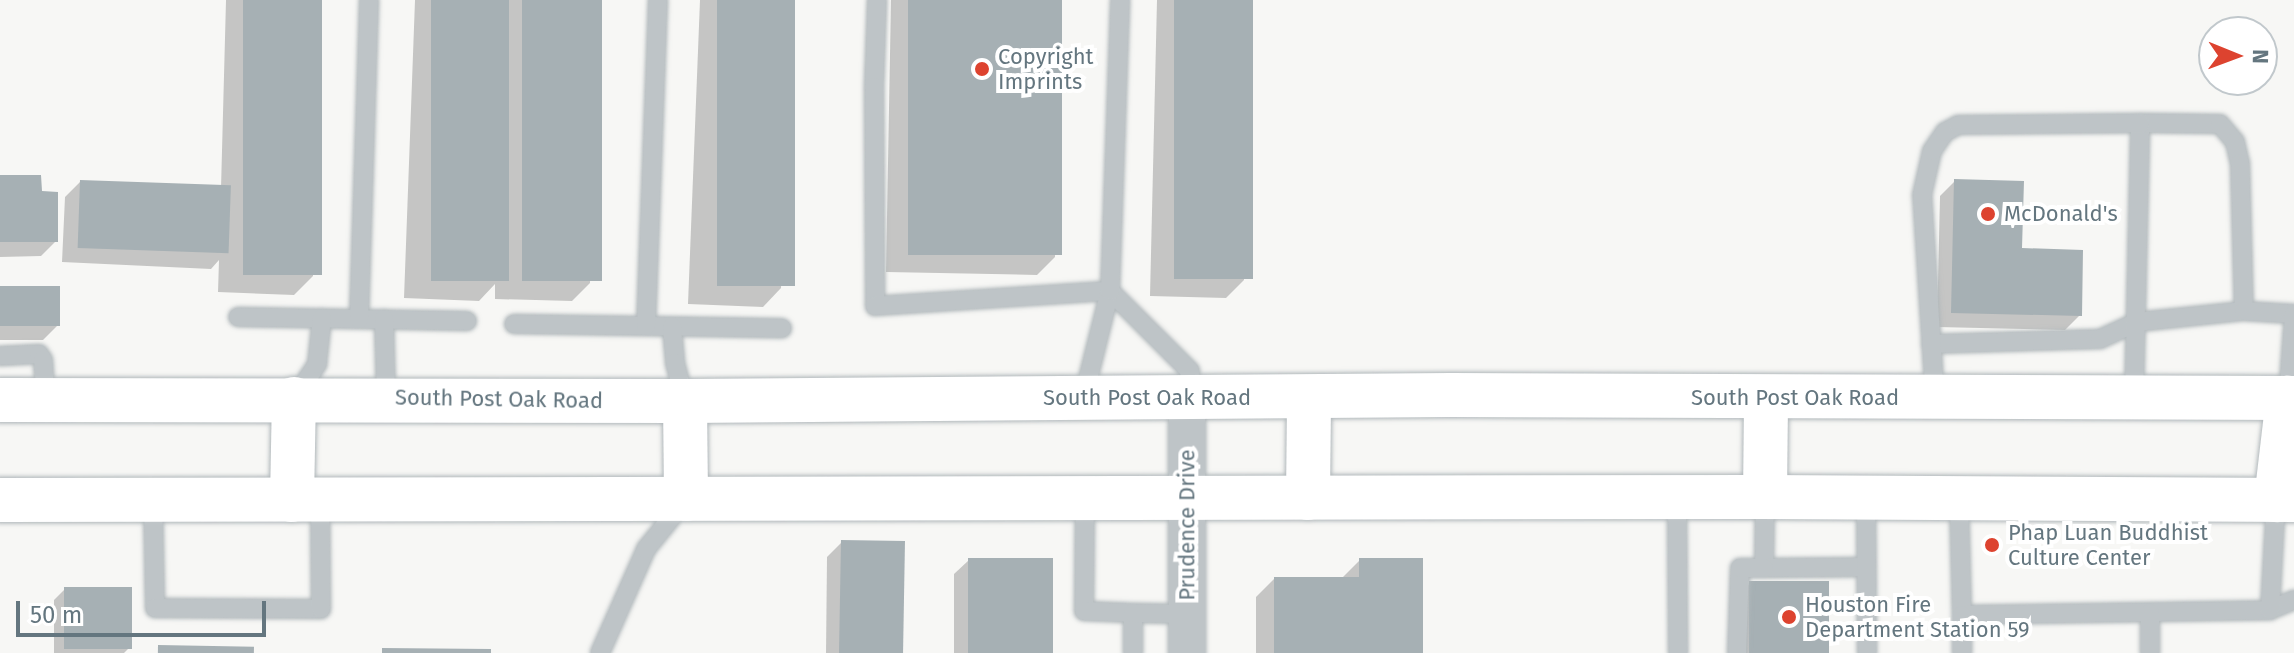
<!DOCTYPE html>
<style>
body{margin:0}
#map{position:relative;width:2294px;height:653px;overflow:hidden;background:#f7f7f5;font-family:"Fira Sans",sans-serif}
div>[style]{position:absolute}
.shadow>*{inset:0;background:#0003}
.building>*{inset:0;background:#a6b0b4;transform-origin:0 0}
.roads{filter:drop-shadow(0 0 2px #b1b8bb) drop-shadow(0 0 2px #b1b8bb)}
.service>*{height:18px;margin:-9px;padding:0 9px;transform-origin:9px;border-radius:9px;background:#bec4c7}
.minor>*{height:36px;margin:-18px;padding:0 18px;transform-origin:18px;border-radius:18px;background:#bec4c7}
.secondary>*{height:44px;margin:-22px;padding:0 22px;transform-origin:22px;border-radius:22px;background:#fff}
.dots>*{width:22px;height:22px;translate:-50% -50%;box-sizing:border-box;border:4px solid #fff;border-radius:50%}
span{translate:-50% -50%;white-space:nowrap;text-align:center;line-height:1.15;-webkit-text-stroke:8px #fff;paint-order:stroke}
.poi-label{font-size:22px;color:#64767f}
.left{translate:0 -50%;text-align:left}
.street-label{font-size:22px;color:#64767f}
.north{position:absolute;left:2198px;top:16px;width:80px;height:80px;box-sizing:border-box;background:#fff;border:2px solid #c1c8cc;border-radius:50%;rotate:91deg;font-size:22px;font-weight:700;line-height:32px;text-align:center;color:#64767f}
.north::after{content:'';display:block;margin:auto;width:28px;height:36px;background:#dd432f;clip-path:polygon(50% 0,100% 100%,50% 72%,0 100%)}
.scale{position:absolute;left:16px;top:601px;width:250px;height:36px;box-sizing:border-box;border:4px solid #64767f;border-top:0;padding-left:10px;font-size:24px;line-height:28px;white-space:nowrap;color:#64767f;-webkit-text-stroke:6px #fff;paint-order:stroke}
</style>
<div id="map">
<div class="shadow">
<div style="clip-path:polygon(226px 0,320px 0,313px 276px,294px 295px,218px 292px,219px 260px,211px 269px,62px 262px,65px 197px,80px 182px,221px 188px)"></div>
<div style="clip-path:polygon(415px 0,600px 0,590px 283px,572px 301px,495px 299px,495px 284px,479px 301px,404px 298px)"></div>
<div style="clip-path:polygon(700px 0,793px 0,781px 288px,763px 307px,688px 304px)"></div>
<div style="clip-path:polygon(891px 0,1060px 0,1055px 257px,1037px 275px,886px 272px)"></div>
<div style="clip-path:polygon(1157px 0,1251px 0,1244px 280px,1226px 298px,1150px 296px)"></div>
<div style="clip-path:polygon(0 177px,40px 193px,56px 241px,41px 256px,0 257px)"></div>
<div style="clip-path:polygon(1955px 181px,2080px 315px,2065px 330px,1937px 327px,1940px 196px)"></div>
<div style="clip-path:polygon(0 288px,58px 325px,43px 340px,0 340px)"></div>
<div style="clip-path:polygon(842px 542px,902px 653px,826px 653px,827px 557px)"></div>
<div style="clip-path:polygon(969px 560px,1051px 653px,954px 653px,954px 574px)"></div>
<div style="clip-path:polygon(1360px 560px,1421px 653px,1256px 653px,1256px 597px,1274px 579px,1341px 579px)"></div>
<div style="clip-path:polygon(1750px 583px,1826px 653px,1735px 653px,1735px 598px)"></div>
<div style="clip-path:polygon(65px 589px,130px 647px,124px 653px,54px 653px,54px 600px)"></div>
</div>
<div class="building">
<div style="left:243px;top:0;width:79px;height:275px"></div>
<div style="left:431px;top:0;width:78px;height:281px"></div>
<div style="left:522px;top:0;width:80px;height:281px"></div>
<div style="left:717px;top:0;width:78px;height:286px"></div>
<div style="left:908px;top:0;width:154px;height:255px"></div>
<div style="left:1174px;top:0;width:79px;height:279px"></div>
<div style="clip-path:polygon(0 175px,41px 175px,42px 191px,58px 192px,58px 242px,0 242px)"></div>
<div style="clip-path:polygon(1954px 179px,2024px 181px,2022px 248px,2083px 250px,2082px 316px,1951px 313px)"></div>
<div style="left:80px;top:180px;width:151px;height:68px;rotate:2deg"></div>
<div style="left:0;top:286px;width:60px;height:40px"></div>
<div style="left:841px;top:540px;width:64px;height:113px;rotate:1deg"></div>
<div style="left:968px;top:558px;width:85px;height:95px"></div>
<div style="clip-path:polygon(1359px 558px,1423px 558px,1423px 653px,1274px 653px,1274px 577px,1359px 577px)"></div>
<div style="left:1749px;top:581px;width:80px;height:72px"></div>
<div style="left:64px;top:587px;width:68px;height:62px"></div>
<div style="left:158px;top:645px;width:96px;height:8px;rotate:1deg"></div>
<div style="clip-path:polygon(382px 648px,491px 649px,491px 653px,382px 653px)"></div>
</div>
<div class="roads">
<div class="service">
<div style="left:877px;top:0;width:87px;rotate:92deg"></div>
<div style="left:874px;top:87px;width:219px;rotate:89.7deg"></div>
<div style="left:875px;top:306px;width:235px;rotate:-3.7deg"></div>
<div style="left:1110px;top:291px;width:113px;rotate:45deg"></div>
<div style="left:1190px;top:371px;width:25px;rotate:97deg"></div>
<div style="left:238px;top:317px;width:229px;rotate:1deg"></div>
<div style="left:359px;top:319px;width:319px;rotate:-88.2deg"></div>
<div style="left:384px;top:319px;width:79px;rotate:88.5deg"></div>
<div style="left:514px;top:324px;width:268px;rotate:0.9deg"></div>
<div style="left:646px;top:326px;width:326px;rotate:-87.9deg"></div>
<div style="left:672px;top:327px;width:36px;rotate:85deg"></div>
<div style="left:675px;top:363px;width:39px;rotate:75deg"></div>
<div style="left:1931px;top:344px;width:169px;rotate:-1.7deg"></div>
<div style="left:2100px;top:339px;width:41px;rotate:-24.7deg"></div>
<div style="left:2137px;top:322px;width:108px;rotate:-5.9deg"></div>
<div style="left:0;top:356px;width:39px;rotate:-3deg"></div>
<div style="left:39px;top:354px;width:7px;rotate:56deg"></div>
<div style="left:43px;top:360px;width:39px;rotate:86deg"></div>
<div style="left:295px;top:397px;width:40px;rotate:-56deg"></div>
<div style="left:317px;top:364px;width:46px;rotate:-83.8deg"></div>
<div style="left:2134px;top:397px;width:274px;rotate:-88.7deg"></div>
<div style="left:2140px;top:123px;width:80px;rotate:0.7deg"></div>
<div style="left:2220px;top:124px;width:23px;rotate:50deg"></div>
<div style="left:2235px;top:142px;width:22px;rotate:77deg"></div>
<div style="left:2240px;top:163px;width:148px;rotate:88.5deg"></div>
<div style="left:2244px;top:311px;width:50px;rotate:3.4deg"></div>
<div style="left:2288px;top:398px;width:84px;rotate:-85.9deg"></div>
<div style="left:1083px;top:399px;width:111px;rotate:-76deg"></div>
<div style="left:1110px;top:291px;width:291px;rotate:-88deg"></div>
<div style="left:1935px;top:399px;width:204px;rotate:-93.6deg"></div>
<div style="left:1922px;top:195px;width:45px;rotate:-77.2deg"></div>
<div style="left:1932px;top:151px;width:23px;rotate:-56deg"></div>
<div style="left:1945px;top:132px;width:15px;rotate:-28deg"></div>
<div style="left:1958px;top:125px;width:182px;rotate:-0.6deg"></div>
<div style="left:1765px;top:497px;width:71px;rotate:90.8deg"></div>
<div style="left:1764px;top:568px;width:102px;rotate:-0.6deg"></div>
<div style="left:1085px;top:498px;width:113px;rotate:90.5deg"></div>
<div style="left:1084px;top:611px;width:49px;rotate:2.3deg"></div>
<div style="left:1133px;top:613px;width:40px;rotate:90deg"></div>
<div style="left:1677px;top:499px;width:154px;rotate:89.6deg"></div>
<div style="left:1866px;top:499px;width:154px;rotate:89.6deg"></div>
<div style="left:153px;top:500px;width:108px;rotate:88.9deg"></div>
<div style="left:155px;top:608px;width:166px;rotate:0.3deg"></div>
<div style="left:321px;top:609px;width:109px;rotate:-90.5deg"></div>
<div style="left:1959px;top:500px;width:115px;rotate:88.5deg"></div>
<div style="left:1962px;top:615px;width:308px;rotate:-0.9deg"></div>
<div style="left:2270px;top:610px;width:26px;rotate:-23deg"></div>
<div style="left:2270px;top:610px;width:110px;rotate:-86.9deg"></div>
<div style="left:1133px;top:613px;width:54px;rotate:1.1deg"></div>
<div style="left:2150px;top:613px;width:40px;rotate:90deg"></div>
<div style="left:600px;top:653px;width:114px;rotate:-66.1deg"></div>
<div style="left:646px;top:549px;width:62px;rotate:-50.9deg"></div>
<div style="left:1737px;top:653px;width:85px;rotate:-88deg"></div>
<div style="left:1740px;top:568px;width:24px"></div>
<div style="left:1962px;top:653px;width:38px;rotate:-90deg"></div>
</div>
<div class="minor">
<div style="left:1187px;top:396px;width:257px;rotate:90deg"></div>
</div>
<div class="secondary">
<div style="left:0;top:400px;width:685px;rotate:0.08deg"></div>
<div style="left:685px;top:401px;width:766px;rotate:-0.45deg"></div>
<div style="left:1451px;top:395px;width:843px;rotate:0.2deg"></div>
<div style="left:685px;top:401px;width:98px;rotate:89.4deg"></div>
<div style="left:1765px;top:497px;width:98px;rotate:-89.4deg"></div>
<div style="left:1308px;top:498px;width:100px;rotate:-89.4deg"></div>
<div style="left:0;top:500px;width:1765px;rotate:-0.1deg"></div>
<div style="left:1765px;top:497px;width:529px;rotate:0.32deg"></div>
<div style="left:292px;top:500px;width:101px;rotate:-88.9deg"></div>
<div style="left:2276px;top:500px;width:103px;rotate:-83.3deg"></div>
</div>
</div>
<div class="dots">
<div style="left:982px;top:69px;background:#dd432f"></div>
<div style="left:1988px;top:214px;background:#dd432f"></div>
<div style="left:1992px;top:545px;background:#dd432f"></div>
<div style="left:1789px;top:617px;background:#dd432f"></div>
</div>
<div class="poi-label">
<span class="left" style="left:998px;top:69px">Copyright<br>Imprints</span>
<span class="left" style="left:2004px;top:214px">McDonald's</span>
<span class="left" style="left:2008px;top:545px">Phap Luan Buddhist<br>Culture Center</span>
<span class="left" style="left:1805px;top:617px">Houston Fire<br>Department Station 59</span>
</div>
<div class="street-label">
<span style="left:1147px;top:398px">South Post Oak Road</span>
<span style="left:1795px;top:398px">South Post Oak Road</span>
<span style="left:499px;top:399px;rotate:1deg">South Post Oak Road</span>
<span style="left:1187px;top:525px;rotate:-90deg">Prudence Drive</span>
</div>
<div class="north">N</div>
<div class="scale">50 m</div>
</div>
